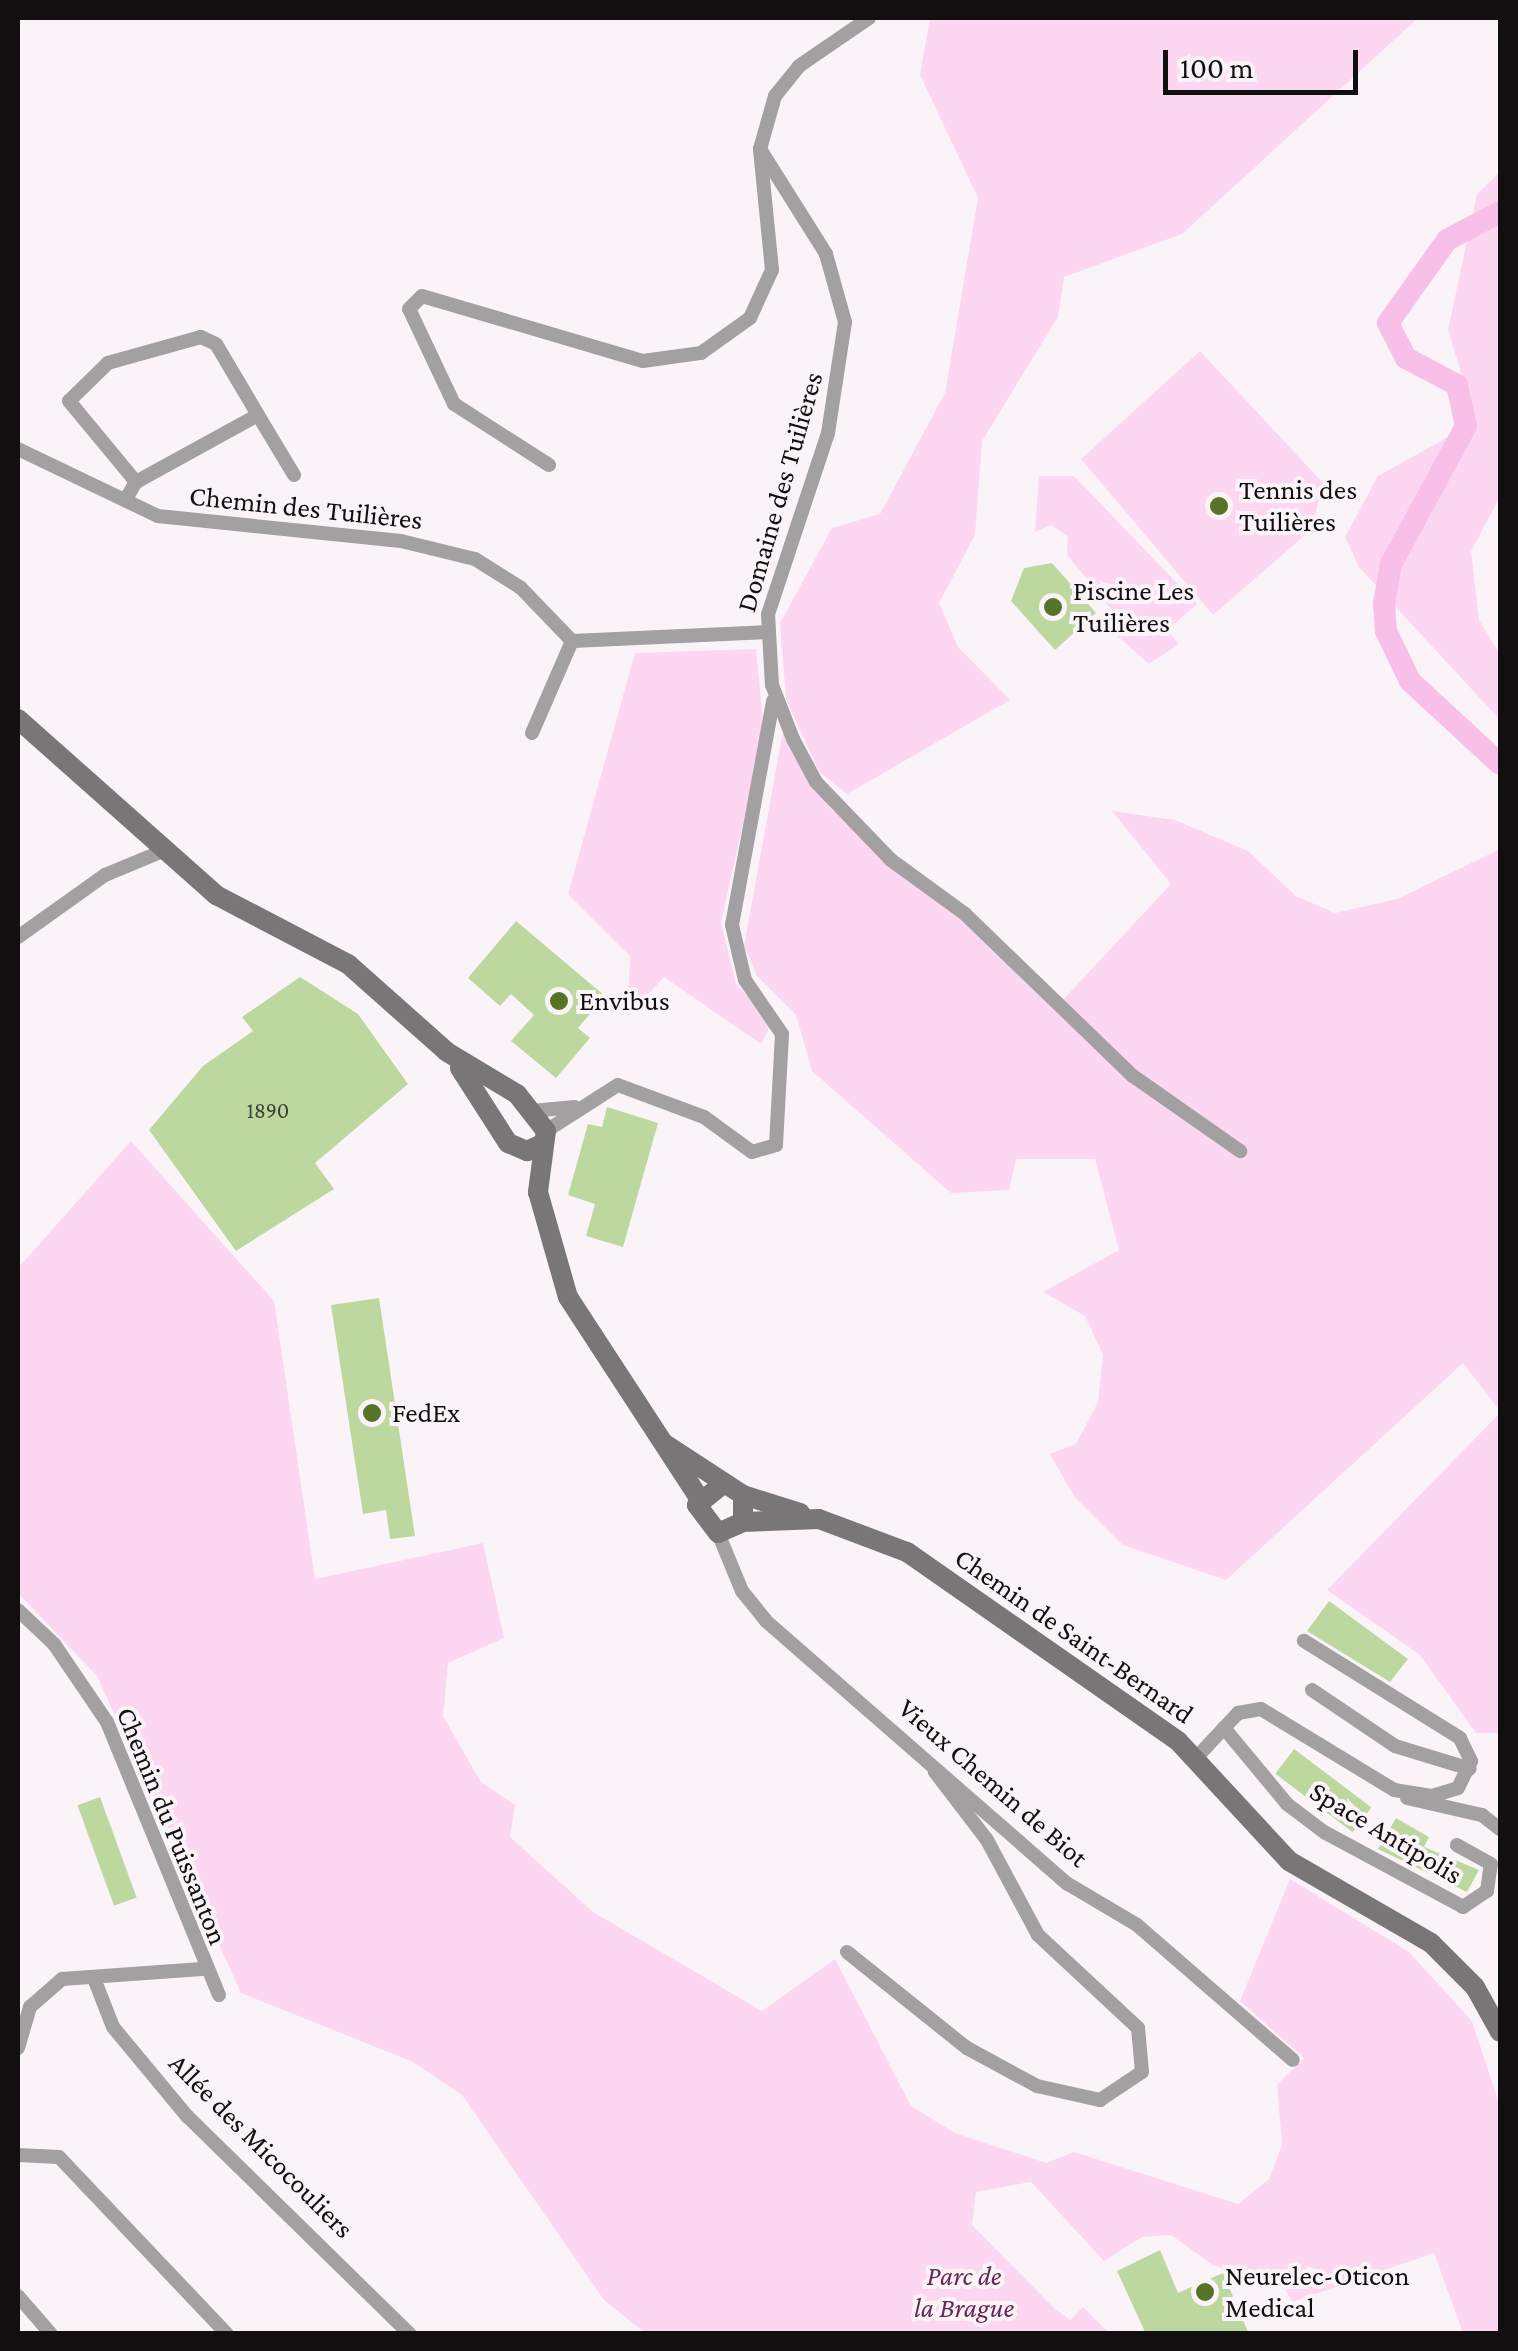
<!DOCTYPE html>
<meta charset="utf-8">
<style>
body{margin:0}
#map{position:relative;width:1518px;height:2351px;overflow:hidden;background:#faf4f8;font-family:"Crimson Pro",serif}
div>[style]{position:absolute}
.green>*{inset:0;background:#fdd7f1}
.river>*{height:22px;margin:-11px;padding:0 11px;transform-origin:11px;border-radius:11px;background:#f8c0e8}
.building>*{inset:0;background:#bdd89e;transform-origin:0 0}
.minor>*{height:14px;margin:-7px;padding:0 7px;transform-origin:7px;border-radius:7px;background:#a2a0a1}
.secondary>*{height:20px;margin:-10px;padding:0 10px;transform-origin:10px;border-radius:10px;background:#797678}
.dots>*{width:28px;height:28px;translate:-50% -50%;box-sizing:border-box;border:5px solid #faf4f8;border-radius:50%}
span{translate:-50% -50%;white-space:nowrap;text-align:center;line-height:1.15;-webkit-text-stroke:8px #faf4f8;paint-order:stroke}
.number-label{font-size:22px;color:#3c4134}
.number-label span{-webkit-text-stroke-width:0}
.poi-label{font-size:28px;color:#110f10}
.left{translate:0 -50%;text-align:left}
.street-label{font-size:28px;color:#110f10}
.park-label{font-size:28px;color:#672859;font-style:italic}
.frame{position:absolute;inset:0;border:20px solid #110f10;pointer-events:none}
.scale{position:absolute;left:1163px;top:50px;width:195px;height:45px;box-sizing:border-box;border:5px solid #110f10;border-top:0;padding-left:12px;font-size:30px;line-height:35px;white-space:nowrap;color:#110f10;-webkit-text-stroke:8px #faf4f8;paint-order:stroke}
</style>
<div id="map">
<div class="green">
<div style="clip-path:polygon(930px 18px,1418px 18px,1182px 234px,1064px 277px,1058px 317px,982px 441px,975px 535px,939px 603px,958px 647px,1010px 700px,847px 794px,819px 772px,786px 699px,780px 623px,832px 528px,880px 514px,945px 393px,978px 198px,920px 75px)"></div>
<div style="clip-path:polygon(1500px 172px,1500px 497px,1471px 551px,1479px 620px,1500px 654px,1500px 720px,1359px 567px,1345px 537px,1378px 476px,1457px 432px,1470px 402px,1448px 330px,1477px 194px)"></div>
<div style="clip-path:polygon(1200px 351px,1323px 483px,1312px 529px,1213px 615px,1081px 459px)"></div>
<div style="clip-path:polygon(1039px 476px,1074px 476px,1197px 604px,1167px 630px,1179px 644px,1149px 664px,1114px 633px,1116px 615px,1067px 555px,1068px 536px,1051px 525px,1035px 532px)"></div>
<div style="clip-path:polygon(756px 649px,764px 731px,721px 922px,736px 984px,772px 1022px,761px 1044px,664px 977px,628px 1017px,630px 956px,568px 894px,635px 653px)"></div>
<div style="clip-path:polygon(783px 731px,831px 809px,1060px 1003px,1171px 884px,1112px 811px,1175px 820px,1248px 851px,1296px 896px,1335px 913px,1397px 899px,1500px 849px,1500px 1411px,1463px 1363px,1226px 1580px,1123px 1545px,1074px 1496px,1050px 1454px,1076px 1444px,1098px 1402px,1103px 1355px,1085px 1316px,1043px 1292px,1119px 1250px,1095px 1159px,1016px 1159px,1009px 1190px,951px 1193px,812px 1071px,796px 1015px,757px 976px,744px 946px)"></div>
<div style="clip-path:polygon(131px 1141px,274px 1301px,315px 1579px,483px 1543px,504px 1638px,448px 1663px,443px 1716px,481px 1782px,515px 1805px,510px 1837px,593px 1912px,762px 2011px,835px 1959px,911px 2106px,955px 2133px,1046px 2163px,1074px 2152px,1238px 2204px,1269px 2179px,1282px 2145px,1277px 2085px,1304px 2058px,1240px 2001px,1290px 1879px,1409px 1952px,1472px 2021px,1500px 2106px,1500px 2333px,1463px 2333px,1434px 2253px,1292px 2302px,1285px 2289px,1213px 2265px,1171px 2235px,1142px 2237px,1104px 2261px,1031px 2182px,976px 2192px,972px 2225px,1054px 2308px,1070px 2320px,1083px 2307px,1109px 2333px,645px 2333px,604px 2300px,462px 2095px,413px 2062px,241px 1993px,97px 1676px,18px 1593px,18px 1268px)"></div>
<div style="clip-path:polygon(1500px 1413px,1500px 1733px,1476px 1733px,1420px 1655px,1327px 1590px)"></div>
</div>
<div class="river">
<div style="left:1500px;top:212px;width:60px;rotate:152.2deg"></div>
<div style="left:1447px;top:240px;width:102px;rotate:125.4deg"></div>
<div style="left:1388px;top:323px;width:39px;rotate:63deg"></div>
<div style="left:1406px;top:358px;width:58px;rotate:27.9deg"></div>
<div style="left:1457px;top:385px;width:42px;rotate:77.6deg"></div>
<div style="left:1466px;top:426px;width:157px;rotate:118.5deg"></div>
<div style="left:1391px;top:564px;width:40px;rotate:100deg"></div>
<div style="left:1384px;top:603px;width:28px;rotate:86deg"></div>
<div style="left:1386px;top:631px;width:55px;rotate:64.4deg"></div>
<div style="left:1410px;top:681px;width:122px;rotate:42.7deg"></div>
</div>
<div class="building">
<div style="clip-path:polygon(1052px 563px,1096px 613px,1055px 650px,1011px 601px,1024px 568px)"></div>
<div style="clip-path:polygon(516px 921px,605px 996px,578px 1028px,590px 1038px,556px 1078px,511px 1041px,534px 1015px,511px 994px,500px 1006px,468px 978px)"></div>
<div style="clip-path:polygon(300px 977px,358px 1014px,408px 1084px,315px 1163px,334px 1189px,236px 1251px,149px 1130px,203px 1066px,253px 1031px,242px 1017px)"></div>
<div style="clip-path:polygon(607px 1107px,658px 1123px,623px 1247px,586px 1236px,595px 1204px,568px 1195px,588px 1124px,602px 1127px)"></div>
<div style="clip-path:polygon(379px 1298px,415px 1536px,390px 1539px,386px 1510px,363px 1514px,331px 1305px)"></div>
<div style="clip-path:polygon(1329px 1601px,1408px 1659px,1390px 1682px,1307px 1631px)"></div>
<div style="left:1294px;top:1749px;width:97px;height:31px;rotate:37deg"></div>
<div style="left:100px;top:1797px;width:107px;height:24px;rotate:70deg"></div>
<div style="clip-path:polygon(1396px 1818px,1429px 1837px,1424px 1847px,1479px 1870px,1467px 1892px,1378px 1849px)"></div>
<div style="clip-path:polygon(1160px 2250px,1178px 2293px,1223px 2273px,1249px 2334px,1146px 2334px,1117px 2271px)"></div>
</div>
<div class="minor">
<div style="left:760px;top:149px;width:124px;rotate:57.8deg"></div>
<div style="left:826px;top:254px;width:71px;rotate:74.4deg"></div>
<div style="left:845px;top:322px;width:112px;rotate:98.7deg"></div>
<div style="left:828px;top:433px;width:191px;rotate:108.3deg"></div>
<div style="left:768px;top:614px;width:71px;rotate:86.8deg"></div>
<div style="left:772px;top:685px;width:58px;rotate:68.7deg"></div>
<div style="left:793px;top:739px;width:49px;rotate:61.9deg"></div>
<div style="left:816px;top:782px;width:108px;rotate:46.1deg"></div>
<div style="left:891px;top:860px;width:92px;rotate:36.1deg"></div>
<div style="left:965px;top:914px;width:233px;rotate:44deg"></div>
<div style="left:1133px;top:1076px;width:131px;rotate:35deg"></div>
<div style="left:258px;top:415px;width:70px;rotate:59deg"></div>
<div style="left:18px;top:449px;width:155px;rotate:25.6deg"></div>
<div style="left:158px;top:516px;width:244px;rotate:5.9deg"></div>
<div style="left:401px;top:541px;width:76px;rotate:13.7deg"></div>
<div style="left:475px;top:559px;width:54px;rotate:32.2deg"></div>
<div style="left:521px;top:588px;width:74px;rotate:46.1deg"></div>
<div style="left:572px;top:641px;width:195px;rotate:-2.6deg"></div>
<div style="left:549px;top:465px;width:113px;rotate:-147.3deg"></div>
<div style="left:454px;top:404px;width:105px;rotate:-115.3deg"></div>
<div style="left:409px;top:309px;width:18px;rotate:-45deg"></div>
<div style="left:422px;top:296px;width:230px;rotate:16.4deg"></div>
<div style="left:643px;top:361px;width:59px;rotate:-7.9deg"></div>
<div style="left:701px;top:353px;width:60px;rotate:-35.5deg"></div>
<div style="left:750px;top:318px;width:53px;rotate:-65.4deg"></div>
<div style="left:772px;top:270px;width:122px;rotate:-95.7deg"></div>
<div style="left:760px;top:149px;width:55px;rotate:-74.2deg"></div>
<div style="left:775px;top:96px;width:38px;rotate:-51deg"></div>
<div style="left:799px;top:66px;width:85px;rotate:-34.4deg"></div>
<div style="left:126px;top:499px;width:20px;rotate:-60deg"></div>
<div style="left:136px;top:482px;width:139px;rotate:-28.8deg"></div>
<div style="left:258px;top:415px;width:82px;rotate:-120.6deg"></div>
<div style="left:216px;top:344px;width:17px;rotate:-155deg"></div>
<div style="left:201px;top:337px;width:97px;rotate:164.4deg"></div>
<div style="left:108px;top:363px;width:54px;rotate:135.7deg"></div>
<div style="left:69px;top:401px;width:105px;rotate:50.4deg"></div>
<div style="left:532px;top:733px;width:100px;rotate:-66.5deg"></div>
<div style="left:18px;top:937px;width:107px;rotate:-35.5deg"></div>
<div style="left:105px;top:875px;width:63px;rotate:-22.5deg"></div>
<div style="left:532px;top:1111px;width:43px;rotate:-5.3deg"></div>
<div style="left:546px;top:1131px;width:85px;rotate:-32.6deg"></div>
<div style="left:618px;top:1085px;width:92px;rotate:20.4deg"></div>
<div style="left:704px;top:1117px;width:59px;rotate:36.1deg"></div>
<div style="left:752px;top:1152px;width:25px;rotate:-16deg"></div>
<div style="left:776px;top:1145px;width:111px;rotate:-86.9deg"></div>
<div style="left:782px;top:1034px;width:65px;rotate:-124.4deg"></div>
<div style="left:745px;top:980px;width:57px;rotate:-103.3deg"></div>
<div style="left:732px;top:925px;width:228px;rotate:-79.6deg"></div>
<div style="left:718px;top:1533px;width:63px;rotate:67.5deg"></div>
<div style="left:742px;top:1591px;width:38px;rotate:51deg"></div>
<div style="left:766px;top:1621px;width:400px;rotate:41.1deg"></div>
<div style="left:1068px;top:1884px;width:80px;rotate:30.7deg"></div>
<div style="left:1137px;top:1925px;width:206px;rotate:40.9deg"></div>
<div style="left:18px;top:1610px;width:50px;rotate:43.4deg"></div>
<div style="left:54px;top:1644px;width:94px;rotate:55.8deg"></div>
<div style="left:107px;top:1722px;width:295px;rotate:67.7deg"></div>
<div style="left:1312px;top:1690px;width:100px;rotate:34deg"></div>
<div style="left:1395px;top:1746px;width:78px;rotate:17deg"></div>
<div style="left:1224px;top:1728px;width:99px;rotate:50.3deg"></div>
<div style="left:1287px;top:1804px;width:46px;rotate:37.1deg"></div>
<div style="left:1324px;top:1832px;width:158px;rotate:28.3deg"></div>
<div style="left:1463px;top:1907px;width:29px;rotate:-34deg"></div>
<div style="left:1487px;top:1891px;width:27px;rotate:-82deg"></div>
<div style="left:1491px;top:1864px;width:39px;rotate:-151deg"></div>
<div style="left:1196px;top:1758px;width:62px;rotate:-47deg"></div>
<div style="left:1238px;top:1713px;width:23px;rotate:-10deg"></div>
<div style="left:1261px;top:1709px;width:156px;rotate:31.3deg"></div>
<div style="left:1394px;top:1790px;width:38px;rotate:9deg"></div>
<div style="left:1432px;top:1796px;width:27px;rotate:-17deg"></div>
<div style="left:1458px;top:1788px;width:30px;rotate:-64deg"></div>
<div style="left:1471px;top:1761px;width:25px;rotate:-116deg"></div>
<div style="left:1460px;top:1738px;width:184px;rotate:-148.1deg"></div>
<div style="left:1407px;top:1798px;width:77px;rotate:12.8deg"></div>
<div style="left:1482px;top:1815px;width:23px;rotate:38deg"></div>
<div style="left:847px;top:1952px;width:154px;rotate:38.7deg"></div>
<div style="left:967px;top:2048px;width:80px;rotate:28.5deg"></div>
<div style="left:1037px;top:2086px;width:65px;rotate:12.5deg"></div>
<div style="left:1100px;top:2100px;width:50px;rotate:-33.7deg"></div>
<div style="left:1142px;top:2072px;width:44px;rotate:-95.2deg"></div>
<div style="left:1138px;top:2028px;width:137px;rotate:-137.1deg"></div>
<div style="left:1038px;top:1935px;width:108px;rotate:-118.2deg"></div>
<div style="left:987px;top:1840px;width:86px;rotate:-127.4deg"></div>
<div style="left:95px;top:1981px;width:49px;rotate:68.6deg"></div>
<div style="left:113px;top:2027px;width:116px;rotate:50.3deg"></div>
<div style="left:187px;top:2116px;width:312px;rotate:44.4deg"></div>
<div style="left:18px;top:2048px;width:43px;rotate:-73.7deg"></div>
<div style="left:30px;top:2007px;width:43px;rotate:-41.2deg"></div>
<div style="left:62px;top:1979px;width:140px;rotate:-4.1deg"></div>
<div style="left:18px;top:2155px;width:41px;rotate:2.8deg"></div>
<div style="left:59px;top:2157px;width:244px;rotate:46.5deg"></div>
<div style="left:18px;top:2296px;width:50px;rotate:49deg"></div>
</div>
<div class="secondary">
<div style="left:18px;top:719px;width:265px;rotate:41.6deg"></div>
<div style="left:216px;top:895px;width:149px;rotate:27.6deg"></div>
<div style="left:348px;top:964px;width:132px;rotate:41.6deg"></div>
<div style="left:447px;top:1052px;width:82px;rotate:31deg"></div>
<div style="left:517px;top:1094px;width:47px;rotate:51.9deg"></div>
<div style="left:546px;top:1131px;width:62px;rotate:97.5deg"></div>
<div style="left:538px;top:1192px;width:109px;rotate:74.1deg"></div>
<div style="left:568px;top:1297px;width:240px;rotate:56.9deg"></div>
<div style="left:460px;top:1068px;width:89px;rotate:57.4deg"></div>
<div style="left:508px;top:1143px;width:21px;rotate:23deg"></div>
<div style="left:527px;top:1151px;width:17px;rotate:-25deg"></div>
<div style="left:665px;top:1444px;width:93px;rotate:33.2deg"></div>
<div style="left:743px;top:1495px;width:27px;rotate:90deg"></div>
<div style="left:743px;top:1522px;width:27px;rotate:156deg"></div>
<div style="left:718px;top:1533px;width:35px;rotate:-127deg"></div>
<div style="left:697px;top:1505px;width:35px;rotate:-39deg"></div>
<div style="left:743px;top:1495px;width:60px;rotate:17.5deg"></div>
<div style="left:743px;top:1522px;width:76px;rotate:-2.3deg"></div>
<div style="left:819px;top:1519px;width:94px;rotate:20.6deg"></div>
<div style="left:907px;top:1552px;width:330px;rotate:34.9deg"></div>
<div style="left:1178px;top:1741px;width:163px;rotate:47.2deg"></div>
<div style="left:1289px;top:1861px;width:164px;rotate:30deg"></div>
<div style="left:1431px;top:1943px;width:62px;rotate:45deg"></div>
<div style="left:1475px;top:1987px;width:51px;rotate:60.9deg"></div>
</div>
<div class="dots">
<div style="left:1219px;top:506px;background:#567328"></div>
<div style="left:1053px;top:607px;background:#567328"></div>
<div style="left:559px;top:1001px;background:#567328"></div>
<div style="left:372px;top:1413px;background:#567328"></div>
<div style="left:1205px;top:2292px;background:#567328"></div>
</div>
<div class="number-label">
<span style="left:268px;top:1111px">1890</span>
</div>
<div class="poi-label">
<span class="left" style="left:1239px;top:506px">Tennis des<br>Tuilières</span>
<span class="left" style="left:1073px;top:607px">Piscine Les<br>Tuilières</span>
<span class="left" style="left:579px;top:1001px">Envibus</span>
<span class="left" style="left:392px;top:1413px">FedEx</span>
<span class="left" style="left:1225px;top:2292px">Neurelec-Oticon<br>Medical</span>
</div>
<div class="street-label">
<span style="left:780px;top:492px;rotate:-74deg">Domaine des Tuilières</span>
<span style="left:306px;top:508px;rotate:6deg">Chemin des Tuilières</span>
<span style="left:1074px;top:1636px;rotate:35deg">Chemin de Saint-Bernard</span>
<span style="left:993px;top:1783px;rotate:41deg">Vieux Chemin de Biot</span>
<span style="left:172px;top:1826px;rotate:68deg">Chemin du Puissanton</span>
<span style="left:1386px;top:1833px;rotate:31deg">Space Antipolis</span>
<span style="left:261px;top:2146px;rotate:45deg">Allée des Micocouliers</span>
</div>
<div class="park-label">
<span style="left:964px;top:2292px">Parc de<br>la Brague</span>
</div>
<div class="frame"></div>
<div class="scale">100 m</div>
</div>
